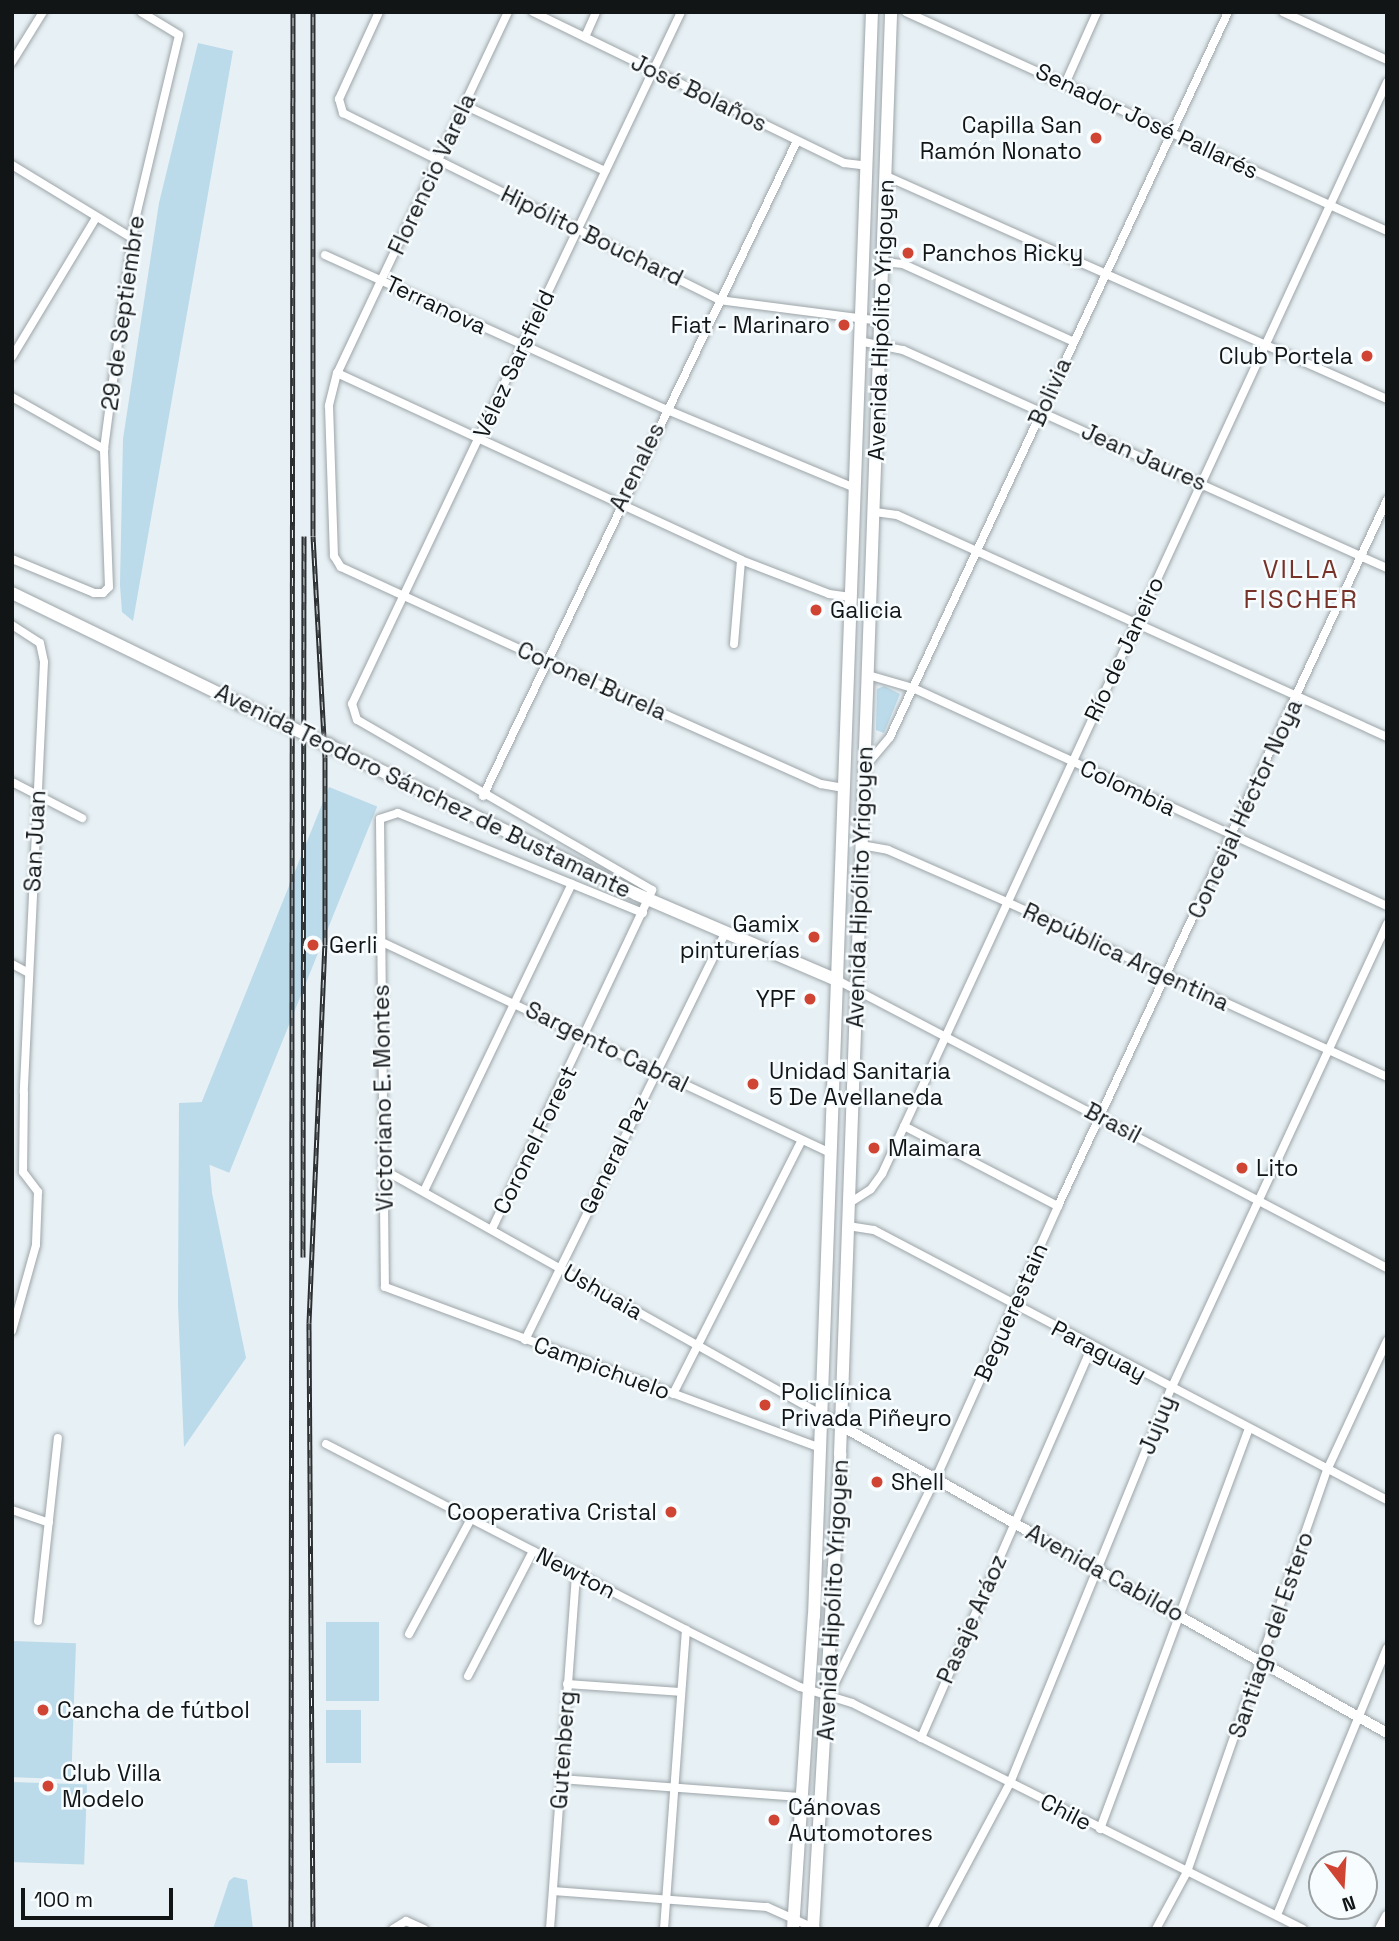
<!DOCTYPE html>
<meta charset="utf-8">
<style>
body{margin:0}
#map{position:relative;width:1399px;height:1941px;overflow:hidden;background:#e7f0f4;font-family:"Space Grotesk",sans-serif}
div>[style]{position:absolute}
.green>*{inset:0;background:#bbdaea;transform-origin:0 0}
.roads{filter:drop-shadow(0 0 2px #9da5a9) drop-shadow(0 0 2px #9da5a9)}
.minor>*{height:8px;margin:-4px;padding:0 4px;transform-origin:4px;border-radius:4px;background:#fff}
.tertiary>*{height:10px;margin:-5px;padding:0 5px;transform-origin:5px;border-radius:5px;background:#fff}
.primary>*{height:12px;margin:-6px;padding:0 6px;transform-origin:6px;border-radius:6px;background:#fff}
.rail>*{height:5px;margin-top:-2.5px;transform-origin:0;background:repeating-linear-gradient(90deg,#f7fcff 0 8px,#2c2f31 0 16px);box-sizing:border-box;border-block:2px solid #2c2f31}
.bridges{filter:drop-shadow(0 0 2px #9da5a9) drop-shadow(0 0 2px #9da5a9)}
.primary-bridge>*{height:12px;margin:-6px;padding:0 6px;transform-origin:6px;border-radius:6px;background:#fff}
.dots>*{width:19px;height:19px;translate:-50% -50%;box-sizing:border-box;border:4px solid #f7fcff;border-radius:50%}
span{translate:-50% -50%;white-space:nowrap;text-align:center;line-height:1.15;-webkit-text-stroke:5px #f7fcff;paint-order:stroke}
.street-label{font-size:23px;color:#121516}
.poi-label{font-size:23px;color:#121516}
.right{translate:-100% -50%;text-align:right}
.left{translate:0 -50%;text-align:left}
.quarter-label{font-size:26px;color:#783329;letter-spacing:2px}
.frame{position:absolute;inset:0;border:14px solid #121516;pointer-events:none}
.north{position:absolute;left:1308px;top:1850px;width:70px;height:70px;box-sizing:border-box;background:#f7fcff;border:2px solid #9ba0a2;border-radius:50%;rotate:163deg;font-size:19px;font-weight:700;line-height:28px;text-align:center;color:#121516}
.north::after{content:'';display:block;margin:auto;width:24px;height:32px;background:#d04433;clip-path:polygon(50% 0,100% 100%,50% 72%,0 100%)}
.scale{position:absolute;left:21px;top:1888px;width:152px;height:32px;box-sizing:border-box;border:4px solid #121516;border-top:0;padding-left:9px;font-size:21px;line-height:24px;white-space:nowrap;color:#121516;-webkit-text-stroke:5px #f7fcff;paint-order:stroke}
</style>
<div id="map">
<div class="green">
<div style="clip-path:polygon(198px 43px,233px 51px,133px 621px,122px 612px,120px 585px,123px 439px,159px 203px)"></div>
<div style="clip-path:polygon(884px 686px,900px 694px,884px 733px,876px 730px,877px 689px)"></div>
<div style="left:329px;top:787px;width:52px;height:395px;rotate:22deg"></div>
<div style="clip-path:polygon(204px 1102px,212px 1193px,246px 1358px,184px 1447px,178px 1305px,179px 1103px)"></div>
<div style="left:326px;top:1622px;width:53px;height:79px"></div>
<div style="left:12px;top:1641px;width:64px;height:136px;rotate:2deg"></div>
<div style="left:326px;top:1710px;width:35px;height:53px"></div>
<div style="left:12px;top:1782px;width:75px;height:80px;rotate:2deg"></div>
<div style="clip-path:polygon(234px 1877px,247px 1880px,253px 1929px,213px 1929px,229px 1881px)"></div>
</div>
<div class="roads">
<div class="minor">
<div style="left:379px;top:12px;width:96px;rotate:114.7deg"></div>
<div style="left:339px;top:99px;width:15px;rotate:74deg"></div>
<div style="left:343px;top:113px;width:420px;rotate:26.4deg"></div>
<div style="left:719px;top:300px;width:163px;rotate:7.4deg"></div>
<div style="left:508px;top:12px;width:399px;rotate:115.3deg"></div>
<div style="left:337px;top:373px;width:34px;rotate:104deg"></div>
<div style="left:329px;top:406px;width:150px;rotate:88.1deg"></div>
<div style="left:334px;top:556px;width:13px;rotate:58deg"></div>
<div style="left:341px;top:567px;width:228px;rotate:24.7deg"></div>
<div style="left:548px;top:662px;width:299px;rotate:24.1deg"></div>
<div style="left:821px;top:784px;width:23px;rotate:10deg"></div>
<div style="left:533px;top:12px;width:346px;rotate:25.9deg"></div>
<div style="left:844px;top:163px;width:23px;rotate:7deg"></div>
<div style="left:906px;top:12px;width:529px;rotate:24.48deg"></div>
<div style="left:1283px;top:12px;width:115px;rotate:24.8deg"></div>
<div style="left:585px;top:37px;width:27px;rotate:-66deg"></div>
<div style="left:12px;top:62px;width:59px;rotate:-58.2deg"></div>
<div style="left:1065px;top:84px;width:79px;rotate:-66deg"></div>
<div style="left:464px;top:105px;width:156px;rotate:25.1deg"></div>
<div style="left:12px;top:165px;width:140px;rotate:31.3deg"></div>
<div style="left:886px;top:176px;width:548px;rotate:23.99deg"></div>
<div style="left:325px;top:255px;width:373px;rotate:24.4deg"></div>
<div style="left:665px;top:409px;width:206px;rotate:22.6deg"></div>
<div style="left:883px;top:262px;width:20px;rotate:6deg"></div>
<div style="left:903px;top:264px;width:186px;rotate:24.5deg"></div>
<div style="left:859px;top:341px;width:45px;rotate:11.6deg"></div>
<div style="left:903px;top:350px;width:531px;rotate:24.25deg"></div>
<div style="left:12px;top:357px;width:162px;rotate:-58.9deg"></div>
<div style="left:337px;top:373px;width:445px;rotate:24.8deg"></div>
<div style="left:741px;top:560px;width:94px;rotate:21.1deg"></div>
<div style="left:829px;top:594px;width:22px;rotate:8deg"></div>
<div style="left:12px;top:397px;width:106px;rotate:29.5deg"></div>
<div style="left:875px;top:512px;width:22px;rotate:8deg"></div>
<div style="left:897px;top:515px;width:538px;rotate:24.37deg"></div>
<div style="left:12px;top:559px;width:89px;rotate:22.5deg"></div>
<div style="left:94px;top:593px;width:9px"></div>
<div style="left:103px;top:593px;width:8px;rotate:-45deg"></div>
<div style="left:109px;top:587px;width:138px;rotate:-92.1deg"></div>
<div style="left:104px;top:449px;width:146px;rotate:-82.5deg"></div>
<div style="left:123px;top:304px;width:85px;rotate:-81.9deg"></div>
<div style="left:135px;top:220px;width:190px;rotate:-76.6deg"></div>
<div style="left:179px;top:35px;width:44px;rotate:-148.8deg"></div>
<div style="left:12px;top:625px;width:33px;rotate:33deg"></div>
<div style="left:40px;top:643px;width:19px;rotate:78deg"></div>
<div style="left:44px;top:662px;width:431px;rotate:92.7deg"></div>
<div style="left:24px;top:1093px;width:79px;rotate:90.7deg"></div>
<div style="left:23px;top:1172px;width:25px;rotate:53deg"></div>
<div style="left:38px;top:1192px;width:53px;rotate:92.2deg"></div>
<div style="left:36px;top:1245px;width:89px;rotate:105.6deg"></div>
<div style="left:734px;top:644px;width:84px;rotate:-85.2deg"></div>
<div style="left:868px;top:675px;width:47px;rotate:16.1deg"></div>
<div style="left:913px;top:688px;width:522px;rotate:24.7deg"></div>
<div style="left:864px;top:768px;width:40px;rotate:-50deg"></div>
<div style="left:890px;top:737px;width:800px;rotate:-65deg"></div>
<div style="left:12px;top:782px;width:79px;rotate:27.2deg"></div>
<div style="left:483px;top:796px;width:726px;rotate:-64.39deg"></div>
<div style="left:861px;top:845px;width:27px;rotate:10deg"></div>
<div style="left:888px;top:850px;width:130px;rotate:23.6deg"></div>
<div style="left:1007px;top:902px;width:418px;rotate:24.7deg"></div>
<div style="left:643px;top:913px;width:265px;rotate:-157.8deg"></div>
<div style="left:398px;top:813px;width:19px;rotate:162deg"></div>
<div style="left:380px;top:819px;width:468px;rotate:89.4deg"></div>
<div style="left:385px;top:1287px;width:464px;rotate:20.3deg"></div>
<div style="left:382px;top:942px;width:496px;rotate:25.2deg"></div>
<div style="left:12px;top:964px;width:19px;rotate:28deg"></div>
<div style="left:837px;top:980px;width:621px;rotate:27.64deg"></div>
<div style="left:904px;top:1126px;width:174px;rotate:27.5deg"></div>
<div style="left:384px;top:1170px;width:502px;rotate:29.22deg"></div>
<div style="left:424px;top:1191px;width:341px;rotate:-64.3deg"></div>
<div style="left:848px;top:1204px;width:27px;rotate:-33deg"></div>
<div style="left:871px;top:1189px;width:19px;rotate:-54deg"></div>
<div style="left:882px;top:1174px;width:1203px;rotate:-65.18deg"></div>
<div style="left:848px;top:1226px;width:26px;rotate:9deg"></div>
<div style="left:874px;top:1230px;width:580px;rotate:27.76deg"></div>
<div style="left:492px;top:1229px;width:375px;rotate:-64.7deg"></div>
<div style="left:652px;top:890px;width:340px;rotate:-150deg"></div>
<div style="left:357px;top:720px;width:17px;rotate:-107deg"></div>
<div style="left:352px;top:704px;width:766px;rotate:-64.57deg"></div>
<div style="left:525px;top:1340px;width:453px;rotate:-63.8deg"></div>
<div style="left:673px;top:1394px;width:283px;rotate:-63.1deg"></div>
<div style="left:326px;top:1444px;width:405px;rotate:27.3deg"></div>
<div style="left:686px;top:1630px;width:127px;rotate:26.6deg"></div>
<div style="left:800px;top:1687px;width:54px;rotate:17.1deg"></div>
<div style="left:852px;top:1703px;width:504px;rotate:26.62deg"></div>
<div style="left:12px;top:1510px;width:39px;rotate:19deg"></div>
<div style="left:38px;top:1621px;width:184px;rotate:-83.8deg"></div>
<div style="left:409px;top:1634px;width:131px;rotate:-61.7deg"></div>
<div style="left:468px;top:1676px;width:141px;rotate:-62.5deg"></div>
<div style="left:567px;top:1684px;width:113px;rotate:4deg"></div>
<div style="left:829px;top:1695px;width:242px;rotate:-63.8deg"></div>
<div style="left:936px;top:1478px;width:298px;rotate:-65.8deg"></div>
<div style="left:1058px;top:1206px;width:779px;rotate:-65.01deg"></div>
<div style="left:921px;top:1738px;width:427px;rotate:-66.4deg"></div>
<div style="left:561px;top:1779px;width:242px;rotate:4.3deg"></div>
<div style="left:1100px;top:1829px;width:426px;rotate:-69.6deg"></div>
<div style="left:553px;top:1891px;width:215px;rotate:4.3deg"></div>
<div style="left:767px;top:1907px;width:54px;rotate:24.2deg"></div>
<div style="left:1277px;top:1915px;width:289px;rotate:-67.6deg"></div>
<div style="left:393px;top:1929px;width:15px;rotate:-32deg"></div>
<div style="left:406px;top:1921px;width:20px;rotate:24deg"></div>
<div style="left:550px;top:1929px;width:358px;rotate:-85.8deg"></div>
<div style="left:664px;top:1929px;width:300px;rotate:-85.8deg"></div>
<div style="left:932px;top:1929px;width:166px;rotate:-61.9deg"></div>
<div style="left:1010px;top:1783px;width:426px;rotate:-67.8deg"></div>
<div style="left:1171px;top:1389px;width:513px;rotate:-65.08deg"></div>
<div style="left:1156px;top:1929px;width:65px;rotate:-61.5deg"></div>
<div style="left:1187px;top:1872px;width:428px;rotate:-70.8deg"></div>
<div style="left:1328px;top:1468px;width:140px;rotate:-65.1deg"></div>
</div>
<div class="tertiary">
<div style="left:822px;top:1415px;width:648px;rotate:29.37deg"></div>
<div style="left:1380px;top:1929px;width:15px;rotate:-62deg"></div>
</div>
<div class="primary">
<div style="left:12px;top:593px;width:254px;rotate:25.9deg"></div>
<div style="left:328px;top:745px;width:342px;rotate:25.8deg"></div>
<div style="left:636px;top:894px;width:219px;rotate:23.2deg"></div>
<div style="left:793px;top:1929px;width:314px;rotate:-86.2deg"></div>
<div style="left:814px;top:1616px;width:1605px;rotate:-87.93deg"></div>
<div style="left:813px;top:1929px;width:476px;rotate:-86.7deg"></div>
<div style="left:840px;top:1454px;width:1443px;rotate:-87.97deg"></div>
</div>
</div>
<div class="rail">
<div style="left:303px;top:1257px;width:721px;rotate:-89.92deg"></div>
<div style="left:291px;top:1929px;width:1917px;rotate:-89.94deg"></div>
<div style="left:313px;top:1929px;width:606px;rotate:-90.38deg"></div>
<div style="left:309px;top:1323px;width:378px;rotate:-87.6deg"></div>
<div style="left:325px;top:945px;width:188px;rotate:-90deg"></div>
<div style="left:325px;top:757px;width:221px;rotate:-93.1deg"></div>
<div style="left:313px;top:536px;width:524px;rotate:-90deg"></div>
</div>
<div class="bridges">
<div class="primary-bridge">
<div style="left:241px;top:704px;width:96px;rotate:25.2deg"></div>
</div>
</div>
<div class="dots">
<div style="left:1096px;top:138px;background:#d04433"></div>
<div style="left:908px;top:253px;background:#d04433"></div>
<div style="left:844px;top:325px;background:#d04433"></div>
<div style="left:1367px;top:356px;background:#d04433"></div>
<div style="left:816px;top:610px;background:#d04433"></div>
<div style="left:814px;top:937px;background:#d04433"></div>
<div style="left:313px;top:945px;background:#d04433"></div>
<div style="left:810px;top:999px;background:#d04433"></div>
<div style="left:753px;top:1084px;background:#d04433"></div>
<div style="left:874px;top:1148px;background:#d04433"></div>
<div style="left:1242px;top:1168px;background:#d04433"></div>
<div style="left:765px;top:1405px;background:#d04433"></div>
<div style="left:877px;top:1482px;background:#d04433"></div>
<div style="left:671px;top:1512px;background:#d04433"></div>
<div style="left:43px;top:1710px;background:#d04433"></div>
<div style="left:48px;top:1786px;background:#d04433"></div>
<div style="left:774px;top:1820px;background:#d04433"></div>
</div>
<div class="street-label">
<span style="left:699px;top:93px;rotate:26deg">José Bolaños</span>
<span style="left:1147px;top:121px;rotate:25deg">Senador José Pallarés</span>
<span style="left:432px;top:174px;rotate:-65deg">Florencio Varela</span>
<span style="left:592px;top:236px;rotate:26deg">Hipólito Bouchard</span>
<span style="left:436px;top:305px;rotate:25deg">Terranova</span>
<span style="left:123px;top:313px;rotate:-82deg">29 de Septiembre</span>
<span style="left:881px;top:320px;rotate:-88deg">Avenida Hipólito Yrigoyen</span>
<span style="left:514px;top:364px;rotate:-65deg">Vélez Sarsfield</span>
<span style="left:1050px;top:392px;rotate:-66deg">Bolivia</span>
<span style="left:1144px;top:457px;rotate:24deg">Jean Jaures</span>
<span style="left:637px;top:467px;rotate:-64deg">Arenales</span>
<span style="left:1124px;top:649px;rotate:-65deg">Río de Janeiro</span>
<span style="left:592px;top:681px;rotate:24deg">Coronel Burela</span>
<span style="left:1128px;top:788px;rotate:25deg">Colombia</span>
<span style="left:423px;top:791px;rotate:26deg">Avenida Teodoro Sánchez de Bustamante</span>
<span style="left:1245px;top:809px;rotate:-65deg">Concejal Héctor Noya</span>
<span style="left:35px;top:841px;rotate:-87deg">San Juan</span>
<span style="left:860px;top:887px;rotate:-88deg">Avenida Hipólito Yrigoyen</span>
<span style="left:1126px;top:957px;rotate:25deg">República Argentina</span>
<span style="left:607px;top:1047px;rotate:26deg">Sargento Cabral</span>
<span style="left:383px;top:1098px;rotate:-91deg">Victoriano E. Montes</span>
<span style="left:1113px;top:1123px;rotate:28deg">Brasil</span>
<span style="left:535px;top:1140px;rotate:-64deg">Coronel Forest</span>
<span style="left:614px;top:1155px;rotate:-64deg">General Paz</span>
<span style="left:603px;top:1292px;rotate:30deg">Ushuaia</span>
<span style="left:1011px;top:1312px;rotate:-66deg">Beguerestain</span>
<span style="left:1099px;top:1351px;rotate:28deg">Paraguay</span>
<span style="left:602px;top:1368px;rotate:20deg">Campichuelo</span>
<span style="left:1157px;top:1425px;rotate:-68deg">Jujuy</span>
<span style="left:576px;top:1573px;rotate:27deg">Newton</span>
<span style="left:1105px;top:1573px;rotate:29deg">Avenida Cabildo</span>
<span style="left:833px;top:1600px;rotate:-87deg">Avenida Hipólito Yrigoyen</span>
<span style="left:972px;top:1619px;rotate:-66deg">Pasaje Aráoz</span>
<span style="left:1271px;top:1635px;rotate:-71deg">Santiago del Estero</span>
<span style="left:563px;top:1750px;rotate:-86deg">Gutenberg</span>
<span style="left:1066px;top:1812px;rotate:27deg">Chile</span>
</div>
<div class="poi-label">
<span class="right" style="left:1082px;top:138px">Capilla San<br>Ramón Nonato</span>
<span class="left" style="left:922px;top:253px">Panchos Ricky</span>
<span class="right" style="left:830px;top:325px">Fiat - Marinaro</span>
<span class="right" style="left:1353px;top:356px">Club Portela</span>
<span class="left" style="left:830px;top:610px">Galicia</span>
<span class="right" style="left:800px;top:937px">Gamix<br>pinturerías</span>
<span class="left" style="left:329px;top:945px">Gerli</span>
<span class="right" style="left:796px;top:999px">YPF</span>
<span class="left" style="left:769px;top:1084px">Unidad Sanitaria<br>5 De Avellaneda</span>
<span class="left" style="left:888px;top:1148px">Maimara</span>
<span class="left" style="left:1256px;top:1168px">Lito</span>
<span class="left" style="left:781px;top:1405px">Policlínica<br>Privada Piñeyro</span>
<span class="left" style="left:891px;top:1482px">Shell</span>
<span class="right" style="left:657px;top:1512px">Cooperativa Cristal</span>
<span class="left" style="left:57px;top:1710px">Cancha de fútbol</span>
<span class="left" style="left:62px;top:1786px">Club Villa<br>Modelo</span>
<span class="left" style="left:788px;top:1820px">Cánovas<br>Automotores</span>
</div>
<div class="quarter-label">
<span style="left:1301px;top:585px">VILLA<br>FISCHER</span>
</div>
<div class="frame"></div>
<div class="north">N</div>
<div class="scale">100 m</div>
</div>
